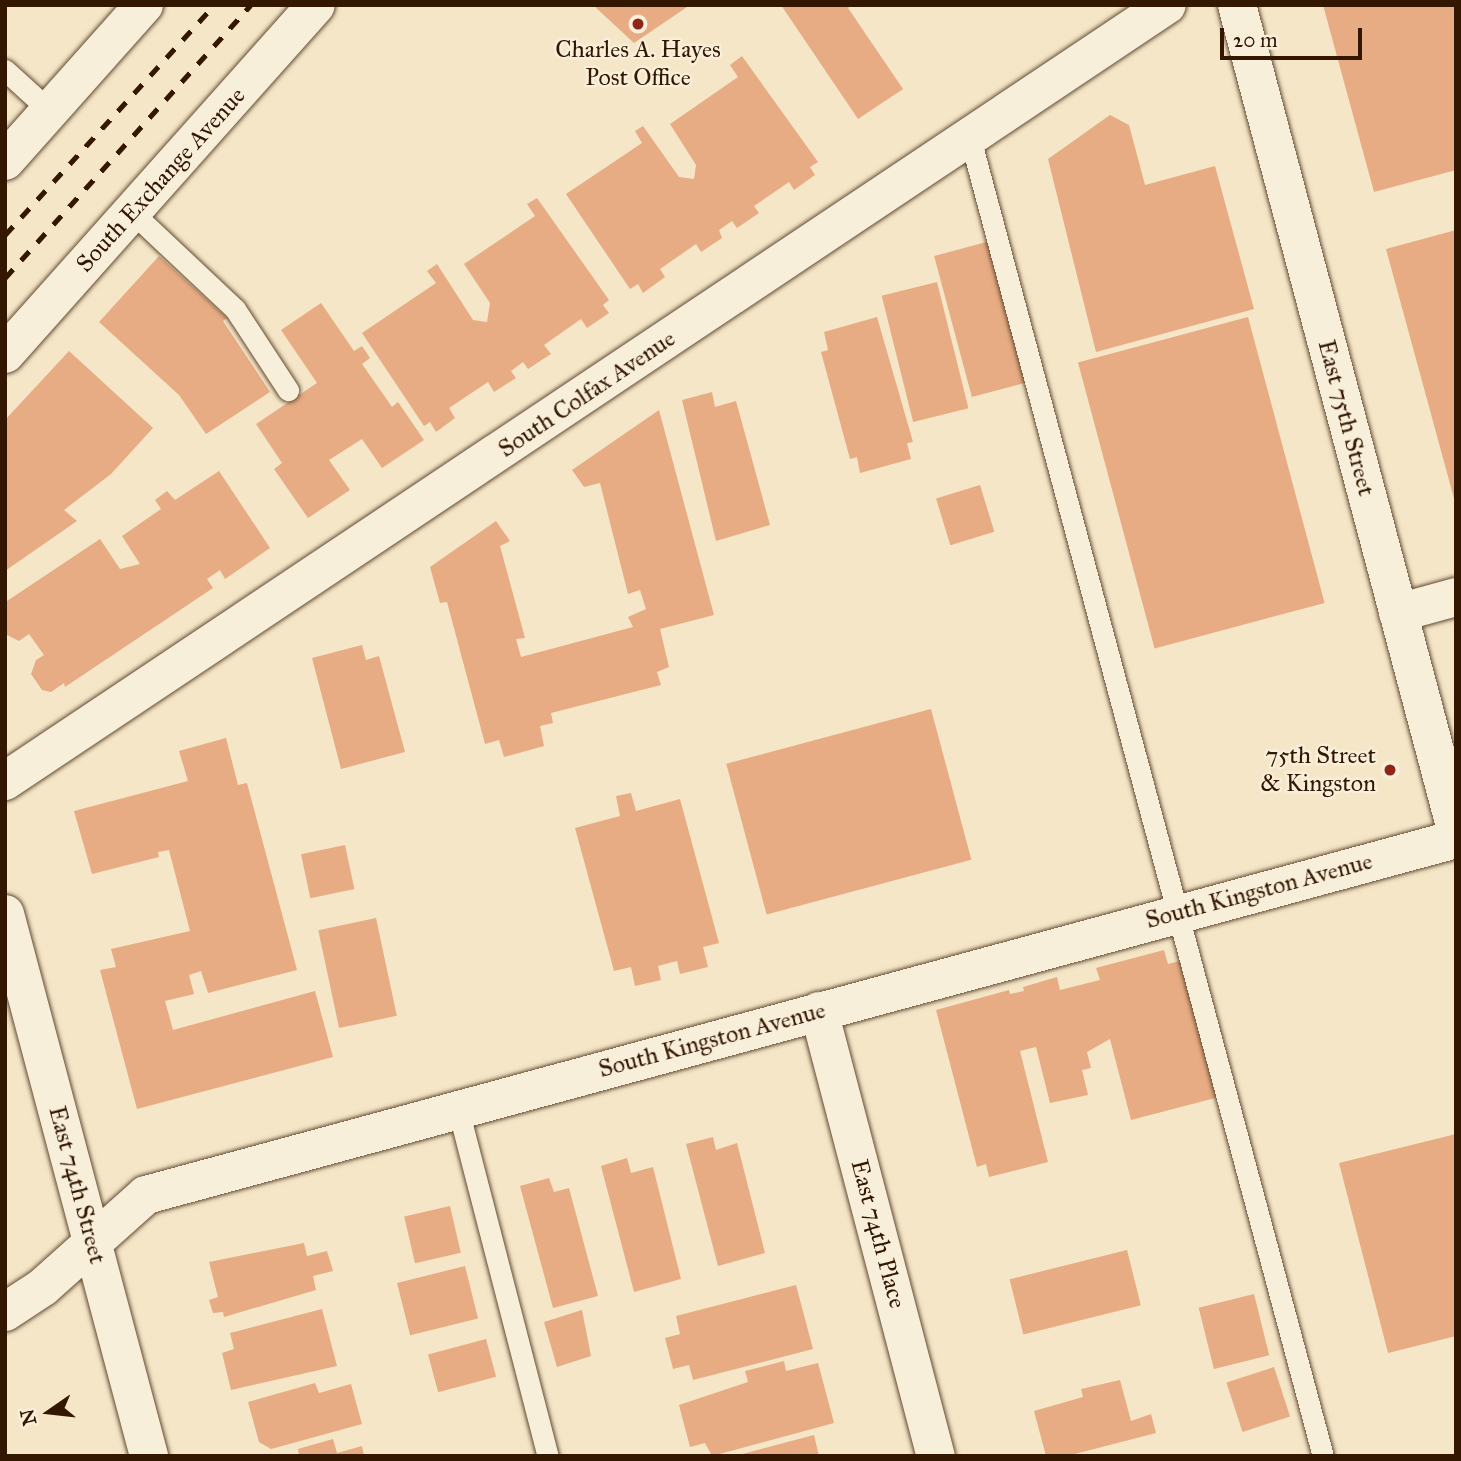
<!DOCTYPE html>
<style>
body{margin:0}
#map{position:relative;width:1461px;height:1461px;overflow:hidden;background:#f4e6c7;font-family:"IM FELL Great Primer",serif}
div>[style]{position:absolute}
.building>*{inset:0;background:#e7ac83;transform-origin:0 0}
.roads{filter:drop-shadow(0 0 2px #644b32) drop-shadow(0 0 2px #644b32)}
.service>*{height:21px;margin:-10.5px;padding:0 10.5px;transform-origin:10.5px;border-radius:10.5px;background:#f8efdb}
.minor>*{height:38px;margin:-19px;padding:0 19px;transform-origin:19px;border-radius:19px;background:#f8efdb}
.secondary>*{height:38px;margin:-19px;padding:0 19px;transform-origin:19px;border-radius:19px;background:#f8efdb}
.rail>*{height:5px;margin-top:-2.5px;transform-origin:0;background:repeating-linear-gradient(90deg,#341700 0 12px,transparent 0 24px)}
.dots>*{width:19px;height:19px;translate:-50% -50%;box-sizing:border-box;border:4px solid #f8efdb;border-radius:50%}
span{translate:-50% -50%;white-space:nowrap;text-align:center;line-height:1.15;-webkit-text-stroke:5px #f8efdb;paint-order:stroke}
.poi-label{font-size:24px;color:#341700}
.right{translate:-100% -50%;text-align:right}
.street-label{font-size:24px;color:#341700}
.frame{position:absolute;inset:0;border:7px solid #341700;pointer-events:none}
.north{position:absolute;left:14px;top:1377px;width:70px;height:70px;-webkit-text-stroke:5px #f8efdb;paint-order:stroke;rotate:256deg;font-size:19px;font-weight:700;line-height:28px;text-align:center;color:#341700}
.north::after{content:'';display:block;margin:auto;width:24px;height:32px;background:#341700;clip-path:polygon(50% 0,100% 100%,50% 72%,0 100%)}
.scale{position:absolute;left:1220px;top:28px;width:142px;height:32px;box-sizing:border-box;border:4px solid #341700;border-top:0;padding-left:9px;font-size:21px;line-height:24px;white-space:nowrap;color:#341700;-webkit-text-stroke:5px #f8efdb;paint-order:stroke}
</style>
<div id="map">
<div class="building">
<div style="clip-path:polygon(593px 5px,690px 5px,634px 43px)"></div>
<div style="clip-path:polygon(781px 5px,852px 5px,848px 8px,903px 89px,858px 119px)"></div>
<div style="clip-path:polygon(1323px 5px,1456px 5px,1456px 170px,1374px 192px)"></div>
<div style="clip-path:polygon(742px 56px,818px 162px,810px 167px,815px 175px,794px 190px,789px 182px,754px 206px,759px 213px,737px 228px,732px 221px,719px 230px,722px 238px,701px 252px,696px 244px,660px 269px,665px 277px,643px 293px,638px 284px,630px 289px,566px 194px,642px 143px,635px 131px,643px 126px,679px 177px,694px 179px,696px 165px,670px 124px,738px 77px,730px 65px)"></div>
<div style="clip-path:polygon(1110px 115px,1129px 125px,1145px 185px,1215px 166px,1254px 309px,1096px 352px,1048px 159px)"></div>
<div style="clip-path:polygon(537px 198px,609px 300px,603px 305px,609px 313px,587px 328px,581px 319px,544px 345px,551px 354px,528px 369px,523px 362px,511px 371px,516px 378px,494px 392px,488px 382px,449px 408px,455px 418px,436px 432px,430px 422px,424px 426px,362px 333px,436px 283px,427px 271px,437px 264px,473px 320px,487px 322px,490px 303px,464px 264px,535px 216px,527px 204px)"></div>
<div style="clip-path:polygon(1456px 230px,1456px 502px,1455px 502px,1386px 249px)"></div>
<div style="left:994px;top:240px;width:146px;height:62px;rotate:75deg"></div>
<div style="clip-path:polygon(159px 256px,227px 318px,223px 321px,270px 392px,206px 434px,179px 395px,99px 322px)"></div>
<div style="left:937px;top:282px;width:130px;height:57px;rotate:76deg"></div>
<div style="clip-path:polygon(321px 303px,354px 351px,362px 346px,370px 358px,362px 364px,392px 407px,398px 402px,424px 440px,382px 468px,362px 439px,329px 460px,350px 490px,308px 518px,274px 469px,282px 463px,256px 424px,317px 383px,281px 330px)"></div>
<div style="clip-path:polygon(877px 317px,913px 442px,907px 443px,911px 459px,860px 473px,857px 457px,850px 459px,821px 352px,828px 350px,824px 332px)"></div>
<div style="left:1248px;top:317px;width:296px;height:176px;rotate:75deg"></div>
<div style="clip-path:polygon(69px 351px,153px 428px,111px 474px,64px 510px,77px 521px,5px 571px,5px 420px)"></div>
<div style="clip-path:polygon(712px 392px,715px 407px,736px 401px,770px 525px,716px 541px,682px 400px)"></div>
<div style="clip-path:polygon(659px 410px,714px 615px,660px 629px,669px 667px,657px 672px,661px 685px,551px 713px,553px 723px,540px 726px,544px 746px,504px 757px,499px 740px,485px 744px,447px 602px,440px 603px,430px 567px,496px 521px,510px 541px,500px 546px,525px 638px,516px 639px,521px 657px,633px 627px,628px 617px,646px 609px,640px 590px,628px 594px,600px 483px,584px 487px,572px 470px)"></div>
<div style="clip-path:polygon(219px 471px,270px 548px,225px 579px,220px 570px,207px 579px,213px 588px,65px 687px,64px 683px,51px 692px,42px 690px,31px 674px,36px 660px,44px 655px,29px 634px,19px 641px,5px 634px,7px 601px,100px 539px,120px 569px,140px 564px,122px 536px,161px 509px,155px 500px,167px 491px,175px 500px)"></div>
<div style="left:980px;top:485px;width:49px;height:46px;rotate:73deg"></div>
<div style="clip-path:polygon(362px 645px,366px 660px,379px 656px,405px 752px,341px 769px,312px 658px)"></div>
<div style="left:931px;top:709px;width:156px;height:212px;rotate:75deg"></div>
<div style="clip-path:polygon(226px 738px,238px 785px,247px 783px,297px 970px,208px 993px,201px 971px,189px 975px,194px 994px,165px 1001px,173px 1030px,315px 991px,333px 1057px,137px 1109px,100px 970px,116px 967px,111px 949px,190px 931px,169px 850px,158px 852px,159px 857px,92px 874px,74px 811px,188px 781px,179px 751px)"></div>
<div style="clip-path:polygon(631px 793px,636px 811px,680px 799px,719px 943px,703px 947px,708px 967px,680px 974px,677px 961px,658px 966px,661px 980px,635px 986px,631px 967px,614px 971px,575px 828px,620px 816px,616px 796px)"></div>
<div style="left:345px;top:845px;width:45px;height:45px;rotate:78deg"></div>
<div style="left:376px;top:918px;width:100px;height:59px;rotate:78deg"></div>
<div style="clip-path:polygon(1164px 950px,1168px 964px,1184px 960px,1219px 1097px,1131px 1120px,1110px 1039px,1087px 1052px,1091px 1068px,1082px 1070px,1088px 1095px,1050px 1103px,1036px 1047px,1020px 1051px,1048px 1162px,989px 1177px,986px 1164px,977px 1167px,936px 1010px,1009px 990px,1010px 994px,1024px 991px,1023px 987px,1057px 977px,1060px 990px,1100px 980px,1096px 968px)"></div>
<div style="clip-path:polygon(1456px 1134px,1456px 1336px,1388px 1353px,1339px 1163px)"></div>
<div style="clip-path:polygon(713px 1137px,716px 1150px,737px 1143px,765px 1253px,718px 1266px,686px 1144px)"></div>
<div style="clip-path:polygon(627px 1158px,631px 1173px,653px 1167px,681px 1279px,634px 1292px,601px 1166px)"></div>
<div style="clip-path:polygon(549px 1178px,554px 1192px,569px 1188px,598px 1296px,553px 1308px,520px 1186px)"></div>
<div style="left:450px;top:1206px;width:48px;height:47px;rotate:77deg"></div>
<div style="clip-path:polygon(304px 1243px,307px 1256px,327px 1251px,333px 1271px,313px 1276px,316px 1290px,224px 1317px,223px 1312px,213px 1313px,209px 1300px,218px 1297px,209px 1262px)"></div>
<div style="left:1127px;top:1250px;width:57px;height:121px;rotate:76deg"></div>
<div style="left:465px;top:1266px;width:54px;height:70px;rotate:76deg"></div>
<div style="clip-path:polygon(796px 1285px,813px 1349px,693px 1380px,689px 1365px,673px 1369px,665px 1338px,680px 1334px,676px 1316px)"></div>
<div style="left:1254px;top:1294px;width:63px;height:57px;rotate:76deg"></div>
<div style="clip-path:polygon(322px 1309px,337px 1366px,231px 1390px,222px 1353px,234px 1349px,230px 1333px)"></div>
<div style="clip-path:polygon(582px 1310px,591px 1356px,557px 1367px,544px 1322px)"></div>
<div style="left:486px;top:1339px;width:39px;height:60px;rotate:75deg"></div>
<div style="clip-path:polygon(784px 1361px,786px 1371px,818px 1363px,834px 1423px,712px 1456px,705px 1443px,690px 1447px,679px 1405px,748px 1382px,745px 1371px)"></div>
<div style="left:1274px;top:1367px;width:52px;height:50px;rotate:72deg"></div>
<div style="clip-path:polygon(1120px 1380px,1131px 1421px,1151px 1414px,1156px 1433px,1067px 1456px,1046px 1456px,1034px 1411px,1083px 1397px,1081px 1389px)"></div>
<div style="clip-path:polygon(315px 1383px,319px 1393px,351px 1384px,362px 1424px,271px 1449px,259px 1442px,248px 1402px)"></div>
<div style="clip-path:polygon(814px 1435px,819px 1456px,739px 1456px,739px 1455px)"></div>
<div style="clip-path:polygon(333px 1439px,337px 1453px,362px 1446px,364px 1456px,299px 1456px,298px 1449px)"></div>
</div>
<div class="roads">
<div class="service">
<div style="left:5px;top:70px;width:61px;rotate:42.3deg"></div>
<div style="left:970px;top:138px;width:1364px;rotate:75.01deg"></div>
<div style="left:132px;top:212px;width:141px;rotate:43.3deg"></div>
<div style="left:235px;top:309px;width:97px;rotate:56.8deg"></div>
<div style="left:458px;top:1109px;width:358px;rotate:75.5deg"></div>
</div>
<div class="minor">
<div style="left:1398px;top:613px;width:60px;rotate:-15.4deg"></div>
<div style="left:5px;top:781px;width:1397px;rotate:-33.74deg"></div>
<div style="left:5px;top:914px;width:561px;rotate:75.12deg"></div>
<div style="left:819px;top:1011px;width:460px;rotate:75.3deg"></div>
<div style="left:5px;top:1312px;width:45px;rotate:-33.3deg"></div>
<div style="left:43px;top:1287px;width:138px;rotate:-41.8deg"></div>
<div style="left:146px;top:1195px;width:1358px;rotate:-15.2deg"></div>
</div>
<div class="secondary">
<div style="left:1237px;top:5px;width:854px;rotate:75.13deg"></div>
<div style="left:5px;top:161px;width:209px;rotate:-48.3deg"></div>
<div style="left:5px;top:354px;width:467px;rotate:-48.3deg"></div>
</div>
</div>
<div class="rail">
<div style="left:5px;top:235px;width:311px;rotate:-47.7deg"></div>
<div style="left:5px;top:278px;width:367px;rotate:-48deg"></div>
</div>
<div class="dots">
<div style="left:638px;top:24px;background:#8f2418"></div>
<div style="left:1390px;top:770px;background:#8f2418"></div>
</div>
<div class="poi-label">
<span style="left:638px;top:64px">Charles A. Hayes<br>Post Office</span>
<span class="right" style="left:1376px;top:770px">75th Street<br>&amp; Kingston</span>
</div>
<div class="street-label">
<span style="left:161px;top:180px;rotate:-48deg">South Exchange Avenue</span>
<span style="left:587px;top:394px;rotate:-34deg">South Colfax Avenue</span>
<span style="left:1346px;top:418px;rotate:75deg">East 75th Street</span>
<span style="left:1259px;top:891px;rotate:-15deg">South Kingston Avenue</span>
<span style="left:712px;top:1040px;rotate:-15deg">South Kingston Avenue</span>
<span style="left:77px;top:1185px;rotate:75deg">East 74th Street</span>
<span style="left:878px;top:1234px;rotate:75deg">East 74th Place</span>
</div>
<div class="frame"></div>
<div class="north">N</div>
<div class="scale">20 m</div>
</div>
